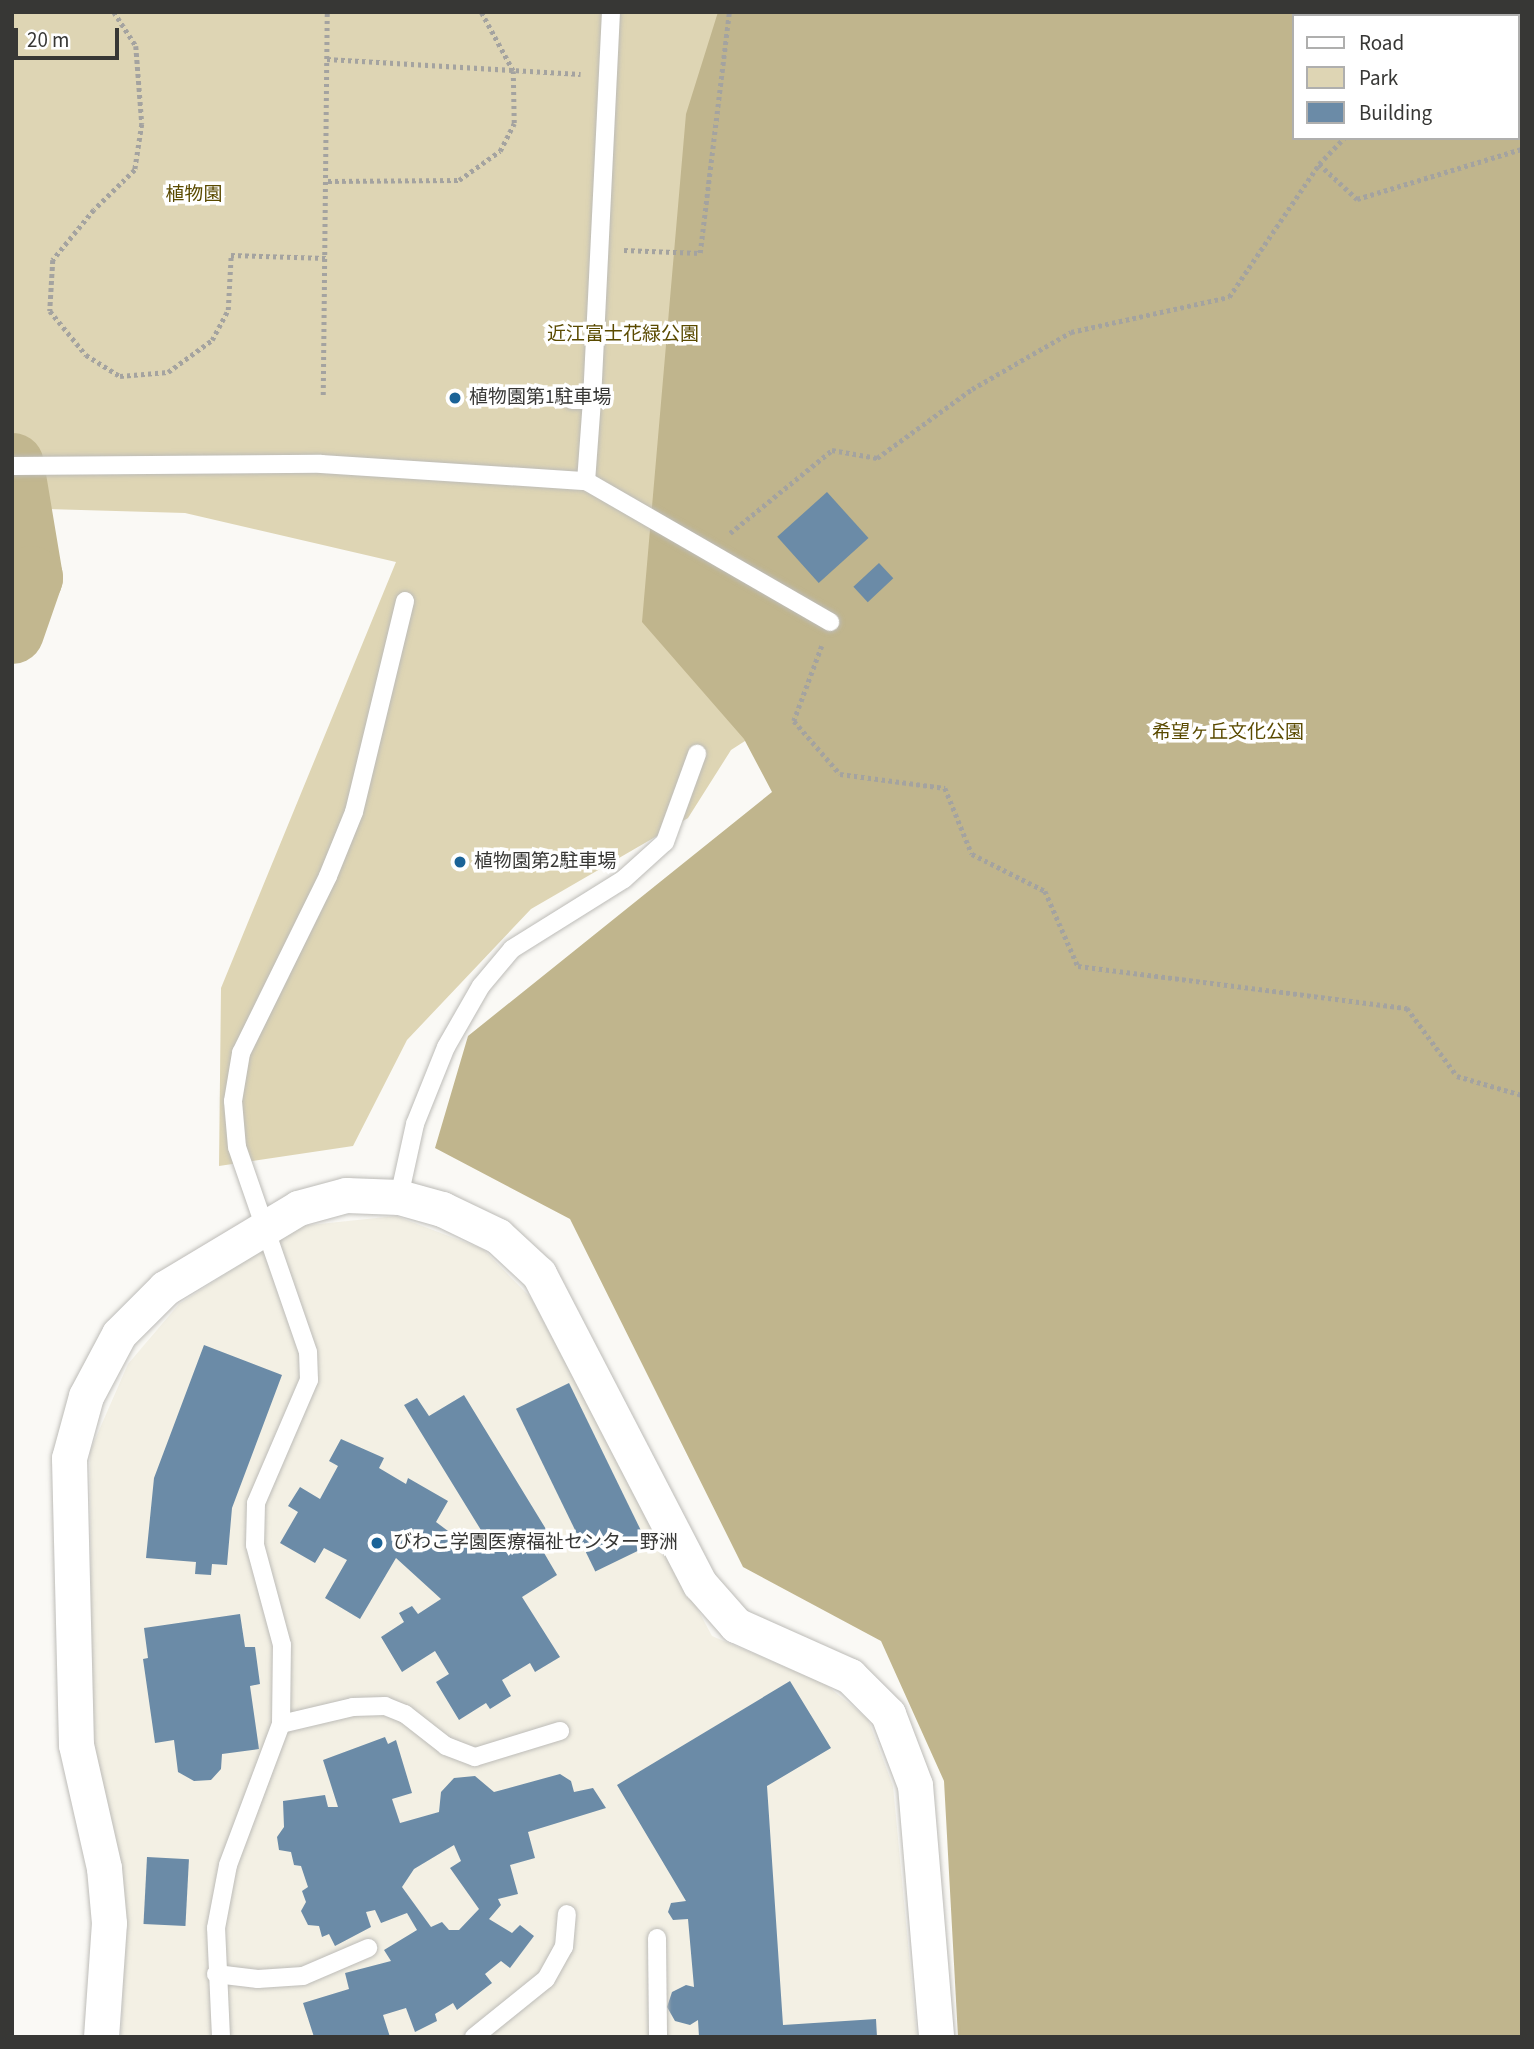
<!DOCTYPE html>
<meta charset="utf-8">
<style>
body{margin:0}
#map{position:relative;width:1534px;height:2049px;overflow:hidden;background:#faf9f5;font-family:"Source Sans 3","Noto Sans JP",sans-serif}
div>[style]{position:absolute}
.built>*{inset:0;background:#f3f0e4}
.green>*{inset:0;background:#ded5b4}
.forest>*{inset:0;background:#c0b58d}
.river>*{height:63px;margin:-31.5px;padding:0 31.5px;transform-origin:31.5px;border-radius:31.5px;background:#c2b78f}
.building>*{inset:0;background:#6b8ba7;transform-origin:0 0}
.path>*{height:4.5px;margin-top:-2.25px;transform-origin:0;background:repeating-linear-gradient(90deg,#a4a3a0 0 3.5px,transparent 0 7px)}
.roads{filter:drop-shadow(0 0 2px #bdbcb8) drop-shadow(0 0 2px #bdbcb8)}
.service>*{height:18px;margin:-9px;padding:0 9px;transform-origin:9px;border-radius:9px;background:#fff}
.minor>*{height:35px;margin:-17.5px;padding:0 17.5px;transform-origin:17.5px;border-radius:17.5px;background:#fff}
.dots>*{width:19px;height:19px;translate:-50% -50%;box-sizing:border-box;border:4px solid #fff;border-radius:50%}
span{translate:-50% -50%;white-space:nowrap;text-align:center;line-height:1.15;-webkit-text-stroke:7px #fff;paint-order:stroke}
.park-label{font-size:19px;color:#5a4a00}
.poi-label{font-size:19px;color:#373735}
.left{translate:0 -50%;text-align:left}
.frame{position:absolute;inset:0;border:14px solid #373735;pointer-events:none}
.legend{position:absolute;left:1292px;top:14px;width:228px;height:126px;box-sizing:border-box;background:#fff;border:2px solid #afafae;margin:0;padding:9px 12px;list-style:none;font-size:21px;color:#373735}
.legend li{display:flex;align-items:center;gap:14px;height:35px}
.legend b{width:35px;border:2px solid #afafae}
.scale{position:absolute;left:14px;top:28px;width:105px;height:32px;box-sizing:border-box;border:4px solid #373735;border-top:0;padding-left:9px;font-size:21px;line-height:24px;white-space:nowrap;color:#373735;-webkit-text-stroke:5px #fff;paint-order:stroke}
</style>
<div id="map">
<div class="built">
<div style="clip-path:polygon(396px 1216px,483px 1249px,531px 1298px,712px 1636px,825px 1684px,868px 1719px,893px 1786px,917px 2037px,121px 2037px,126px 1912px,92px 1743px,90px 1451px,128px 1364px,179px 1304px,300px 1226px)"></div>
</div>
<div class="green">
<div style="clip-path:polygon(12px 12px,969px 12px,926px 625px,731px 750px,688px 818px,531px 909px,407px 1040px,353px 1146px,219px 1166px,221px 988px,396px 562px,185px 513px,12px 508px)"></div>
</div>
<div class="forest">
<div style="clip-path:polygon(evenodd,718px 12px,1522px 12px,1522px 2037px,958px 2037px,944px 1781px,881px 1641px,743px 1567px,570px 1219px,435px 1148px,468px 1036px,772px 792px,744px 739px,642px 622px,686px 114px,718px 12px,1294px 16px,1518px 16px,1518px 138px,1294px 138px,1294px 16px)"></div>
</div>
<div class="river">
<div style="left:12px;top:464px;width:115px;rotate:80.5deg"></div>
<div style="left:31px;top:577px;width:58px;rotate:109.1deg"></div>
</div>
<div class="building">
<div style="left:827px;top:492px;width:62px;height:67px;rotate:48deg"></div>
<div style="left:879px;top:563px;width:21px;height:35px;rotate:47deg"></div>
<div style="clip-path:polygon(204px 1345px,282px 1375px,232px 1508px,227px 1565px,212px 1564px,211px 1575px,195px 1574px,196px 1562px,146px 1558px,154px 1478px)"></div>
<div style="left:569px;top:1383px;width:181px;height:59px;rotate:64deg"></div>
<div style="clip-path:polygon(464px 1395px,552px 1539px,540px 1546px,557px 1575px,522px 1597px,560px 1657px,535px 1672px,530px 1663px,502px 1680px,511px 1696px,490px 1709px,486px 1703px,459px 1720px,436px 1682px,449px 1674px,435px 1651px,402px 1672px,381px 1637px,404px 1622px,399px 1613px,412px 1606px,418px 1614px,441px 1599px,396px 1558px,360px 1619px,325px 1598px,347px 1560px,324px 1548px,315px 1563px,280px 1543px,298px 1512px,288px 1506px,300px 1487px,320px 1499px,338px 1466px,329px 1461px,341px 1439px,384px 1458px,379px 1468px,406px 1484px,408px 1478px,448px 1501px,436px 1522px,464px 1543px,484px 1535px,404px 1405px,417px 1398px,429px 1416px)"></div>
<div style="clip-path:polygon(240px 1614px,245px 1647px,255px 1647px,260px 1684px,250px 1686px,259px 1749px,222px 1754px,221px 1769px,211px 1780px,194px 1781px,178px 1772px,174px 1740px,155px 1743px,143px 1659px,148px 1658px,144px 1628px)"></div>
<div style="clip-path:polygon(790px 1681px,831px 1748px,767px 1786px,783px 2025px,876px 2019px,877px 2037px,699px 2037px,698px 2020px,690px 2025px,675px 2021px,667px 2007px,672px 1992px,686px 1985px,694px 1987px,688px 1919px,673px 1920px,668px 1912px,671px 1903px,686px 1901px,617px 1785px)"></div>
<div style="clip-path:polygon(evenodd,385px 1737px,388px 1744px,396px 1740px,412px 1793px,392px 1799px,400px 1823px,439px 1812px,441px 1792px,454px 1778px,475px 1776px,494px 1792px,560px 1774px,571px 1781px,574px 1792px,593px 1788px,606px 1808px,528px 1832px,535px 1858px,510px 1865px,518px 1894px,498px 1899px,501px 1905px,489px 1919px,512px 1933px,520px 1925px,534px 1936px,510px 1968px,501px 1961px,485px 1974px,492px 1983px,457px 2010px,453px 2003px,435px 2014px,437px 2021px,415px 2032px,406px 2008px,383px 2015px,390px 2037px,314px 2037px,303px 2003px,349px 1989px,345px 1973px,391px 1961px,384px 1950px,417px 1930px,407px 1913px,381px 1923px,375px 1910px,366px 1912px,371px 1927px,335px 1946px,329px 1934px,322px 1937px,319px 1926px,308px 1925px,301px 1911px,306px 1902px,302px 1891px,308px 1887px,301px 1866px,294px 1865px,291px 1852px,279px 1850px,277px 1837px,284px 1827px,283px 1801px,325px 1795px,328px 1807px,338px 1807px,323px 1760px,385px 1737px,454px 1845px,461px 1861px,450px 1868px,479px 1909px,459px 1930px,449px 1930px,442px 1922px,431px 1927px,402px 1887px,414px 1869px,454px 1845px)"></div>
<div style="left:147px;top:1857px;width:42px;height:67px;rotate:3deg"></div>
</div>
<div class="path">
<div style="left:114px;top:12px;width:40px;rotate:57.1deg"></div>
<div style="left:136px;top:46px;width:78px;rotate:85.6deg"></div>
<div style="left:142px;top:124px;width:47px;rotate:98.7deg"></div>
<div style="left:135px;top:170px;width:57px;rotate:135.7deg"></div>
<div style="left:94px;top:210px;width:65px;rotate:129.4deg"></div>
<div style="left:53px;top:260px;width:51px;rotate:93.4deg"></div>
<div style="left:50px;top:311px;width:57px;rotate:50.7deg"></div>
<div style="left:86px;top:355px;width:40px;rotate:32deg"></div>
<div style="left:120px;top:376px;width:48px;rotate:-4.8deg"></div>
<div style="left:168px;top:372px;width:54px;rotate:-36deg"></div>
<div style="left:212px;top:340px;width:34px;rotate:-62deg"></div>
<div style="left:228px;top:310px;width:55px;rotate:-86.9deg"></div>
<div style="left:231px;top:255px;width:95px;rotate:1.8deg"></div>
<div style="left:1467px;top:16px;width:5px;rotate:-53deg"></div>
<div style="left:327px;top:59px;width:254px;rotate:3.4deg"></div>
<div style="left:1319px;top:164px;width:52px;rotate:42.6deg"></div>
<div style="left:1357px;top:199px;width:172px;rotate:-16.9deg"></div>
<div style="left:328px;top:181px;width:131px;rotate:-0.4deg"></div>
<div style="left:459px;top:180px;width:50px;rotate:-35.3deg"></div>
<div style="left:500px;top:151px;width:31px;rotate:-63deg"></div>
<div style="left:514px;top:123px;width:52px;rotate:-91.1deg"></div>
<div style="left:513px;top:71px;width:67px;rotate:-118.5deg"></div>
<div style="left:624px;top:250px;width:76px;rotate:2.3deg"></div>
<div style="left:700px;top:253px;width:243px;rotate:-83.1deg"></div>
<div style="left:323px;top:395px;width:383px;rotate:-89.4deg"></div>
<div style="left:730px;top:533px;width:132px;rotate:-39.1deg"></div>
<div style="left:832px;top:450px;width:46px;rotate:10.1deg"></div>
<div style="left:877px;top:458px;width:117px;rotate:-36deg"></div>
<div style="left:972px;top:389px;width:114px;rotate:-29.9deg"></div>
<div style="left:1071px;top:332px;width:162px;rotate:-12.5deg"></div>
<div style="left:1229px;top:297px;width:161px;rotate:-55.9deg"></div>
<div style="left:1319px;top:164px;width:36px;rotate:-46deg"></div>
<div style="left:822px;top:646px;width:80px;rotate:110.5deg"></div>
<div style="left:794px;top:721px;width:70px;rotate:49deg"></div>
<div style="left:840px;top:774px;width:106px;rotate:7.6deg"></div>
<div style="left:945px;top:788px;width:71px;rotate:67.8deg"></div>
<div style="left:972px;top:854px;width:82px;rotate:26.9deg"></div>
<div style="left:1045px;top:891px;width:82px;rotate:66.3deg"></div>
<div style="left:1078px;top:966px;width:332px;rotate:7.3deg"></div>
<div style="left:1407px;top:1008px;width:84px;rotate:53.7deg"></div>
<div style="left:1457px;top:1076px;width:68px;rotate:16.3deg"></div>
</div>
<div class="roads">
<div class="service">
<div style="left:572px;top:400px;width:20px"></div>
<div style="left:592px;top:400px;width:81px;rotate:94.2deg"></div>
<div style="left:592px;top:400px;width:388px;rotate:-87.2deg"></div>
<div style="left:12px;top:466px;width:309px;rotate:-0.4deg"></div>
<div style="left:321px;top:464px;width:266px;rotate:3.7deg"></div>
<div style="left:586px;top:481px;width:282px;rotate:30deg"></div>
<div style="left:399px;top:1197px;width:75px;rotate:-77.6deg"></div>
<div style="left:415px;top:1124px;width:83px;rotate:-68.1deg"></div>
<div style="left:446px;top:1047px;width:70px;rotate:-60.2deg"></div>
<div style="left:481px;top:986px;width:48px;rotate:-50deg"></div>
<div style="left:512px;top:949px;width:132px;rotate:-32deg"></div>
<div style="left:624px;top:879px;width:55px;rotate:-42.1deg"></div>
<div style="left:665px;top:842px;width:94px;rotate:-70deg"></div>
<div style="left:281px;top:1724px;width:74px;rotate:-13.3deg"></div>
<div style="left:353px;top:1707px;width:32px;rotate:-2deg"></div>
<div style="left:385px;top:1706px;width:22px;rotate:22deg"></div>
<div style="left:405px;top:1714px;width:52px;rotate:38deg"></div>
<div style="left:446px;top:1746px;width:31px;rotate:21deg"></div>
<div style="left:475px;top:1757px;width:89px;rotate:-17deg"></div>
<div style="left:657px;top:1938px;width:99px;rotate:89.4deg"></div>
<div style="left:216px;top:1974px;width:42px;rotate:6.8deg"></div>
<div style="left:258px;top:1979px;width:45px;rotate:-3.8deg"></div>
<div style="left:303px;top:1976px;width:71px;rotate:-23.3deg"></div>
<div style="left:221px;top:2037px;width:109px;rotate:-92.6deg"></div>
<div style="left:216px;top:1928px;width:64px;rotate:-79.2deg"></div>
<div style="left:228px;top:1865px;width:151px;rotate:-69.4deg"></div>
<div style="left:281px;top:1724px;width:79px;rotate:-89.3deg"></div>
<div style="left:282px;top:1645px;width:104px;rotate:-105.1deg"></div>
<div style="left:255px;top:1545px;width:42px;rotate:-88.6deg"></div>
<div style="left:256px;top:1503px;width:134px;rotate:-66.7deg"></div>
<div style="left:309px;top:1380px;width:28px;rotate:-92deg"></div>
<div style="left:308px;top:1352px;width:217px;rotate:-109.1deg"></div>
<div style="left:237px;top:1147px;width:46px;rotate:-95deg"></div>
<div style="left:233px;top:1101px;width:49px;rotate:-80.5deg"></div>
<div style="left:241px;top:1053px;width:197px;rotate:-63.8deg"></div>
<div style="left:328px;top:876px;width:69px;rotate:-67.9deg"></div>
<div style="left:354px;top:812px;width:217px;rotate:-76.4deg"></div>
<div style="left:474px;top:2037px;width:92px;rotate:-38.9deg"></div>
<div style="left:546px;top:1979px;width:37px;rotate:-61deg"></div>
<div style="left:564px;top:1947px;width:33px;rotate:-85deg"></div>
</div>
<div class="minor">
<div style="left:101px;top:2037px;width:114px;rotate:-86deg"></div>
<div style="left:109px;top:1923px;width:55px;rotate:-95.2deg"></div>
<div style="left:104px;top:1868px;width:126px;rotate:-102.8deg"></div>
<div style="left:76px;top:1745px;width:287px;rotate:-91.4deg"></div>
<div style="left:69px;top:1458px;width:64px;rotate:-74.7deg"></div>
<div style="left:86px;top:1396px;width:70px;rotate:-62deg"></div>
<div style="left:119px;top:1334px;width:65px;rotate:-45deg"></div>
<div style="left:165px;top:1288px;width:155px;rotate:-31deg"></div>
<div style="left:298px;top:1208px;width:50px;rotate:-15.2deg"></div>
<div style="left:346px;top:1195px;width:53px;rotate:2.2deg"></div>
<div style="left:399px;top:1197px;width:45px;rotate:15.6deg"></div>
<div style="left:442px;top:1209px;width:62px;rotate:25.7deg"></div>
<div style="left:498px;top:1236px;width:56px;rotate:42.8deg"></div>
<div style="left:539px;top:1274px;width:349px;rotate:62.6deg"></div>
<div style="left:700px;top:1584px;width:55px;rotate:48.7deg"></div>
<div style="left:736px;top:1625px;width:125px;rotate:24.1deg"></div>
<div style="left:850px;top:1676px;width:54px;rotate:45deg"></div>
<div style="left:888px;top:1714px;width:76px;rotate:69.2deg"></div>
<div style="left:915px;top:1785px;width:253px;rotate:85.2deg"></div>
</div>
</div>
<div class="dots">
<div style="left:455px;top:398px;background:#1b6397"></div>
<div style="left:460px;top:862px;background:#1b6397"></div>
<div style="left:377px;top:1543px;background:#1b6397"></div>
</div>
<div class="park-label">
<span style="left:194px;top:195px">植物園</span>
<span style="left:623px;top:335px">近江富士花緑公園</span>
<span style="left:1228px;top:733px">希望ヶ丘文化公園</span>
</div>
<div class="poi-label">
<span class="left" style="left:469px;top:398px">植物園第1駐車場</span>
<span class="left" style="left:474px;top:862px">植物園第2駐車場</span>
<span class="left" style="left:393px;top:1543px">びわこ学園医療福祉センター野洲</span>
</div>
<div class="frame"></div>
<ul class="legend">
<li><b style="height:9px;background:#fff"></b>Road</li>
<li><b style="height:19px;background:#ded5b4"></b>Park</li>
<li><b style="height:19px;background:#6b8ba7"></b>Building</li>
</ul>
<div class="scale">20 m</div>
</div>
